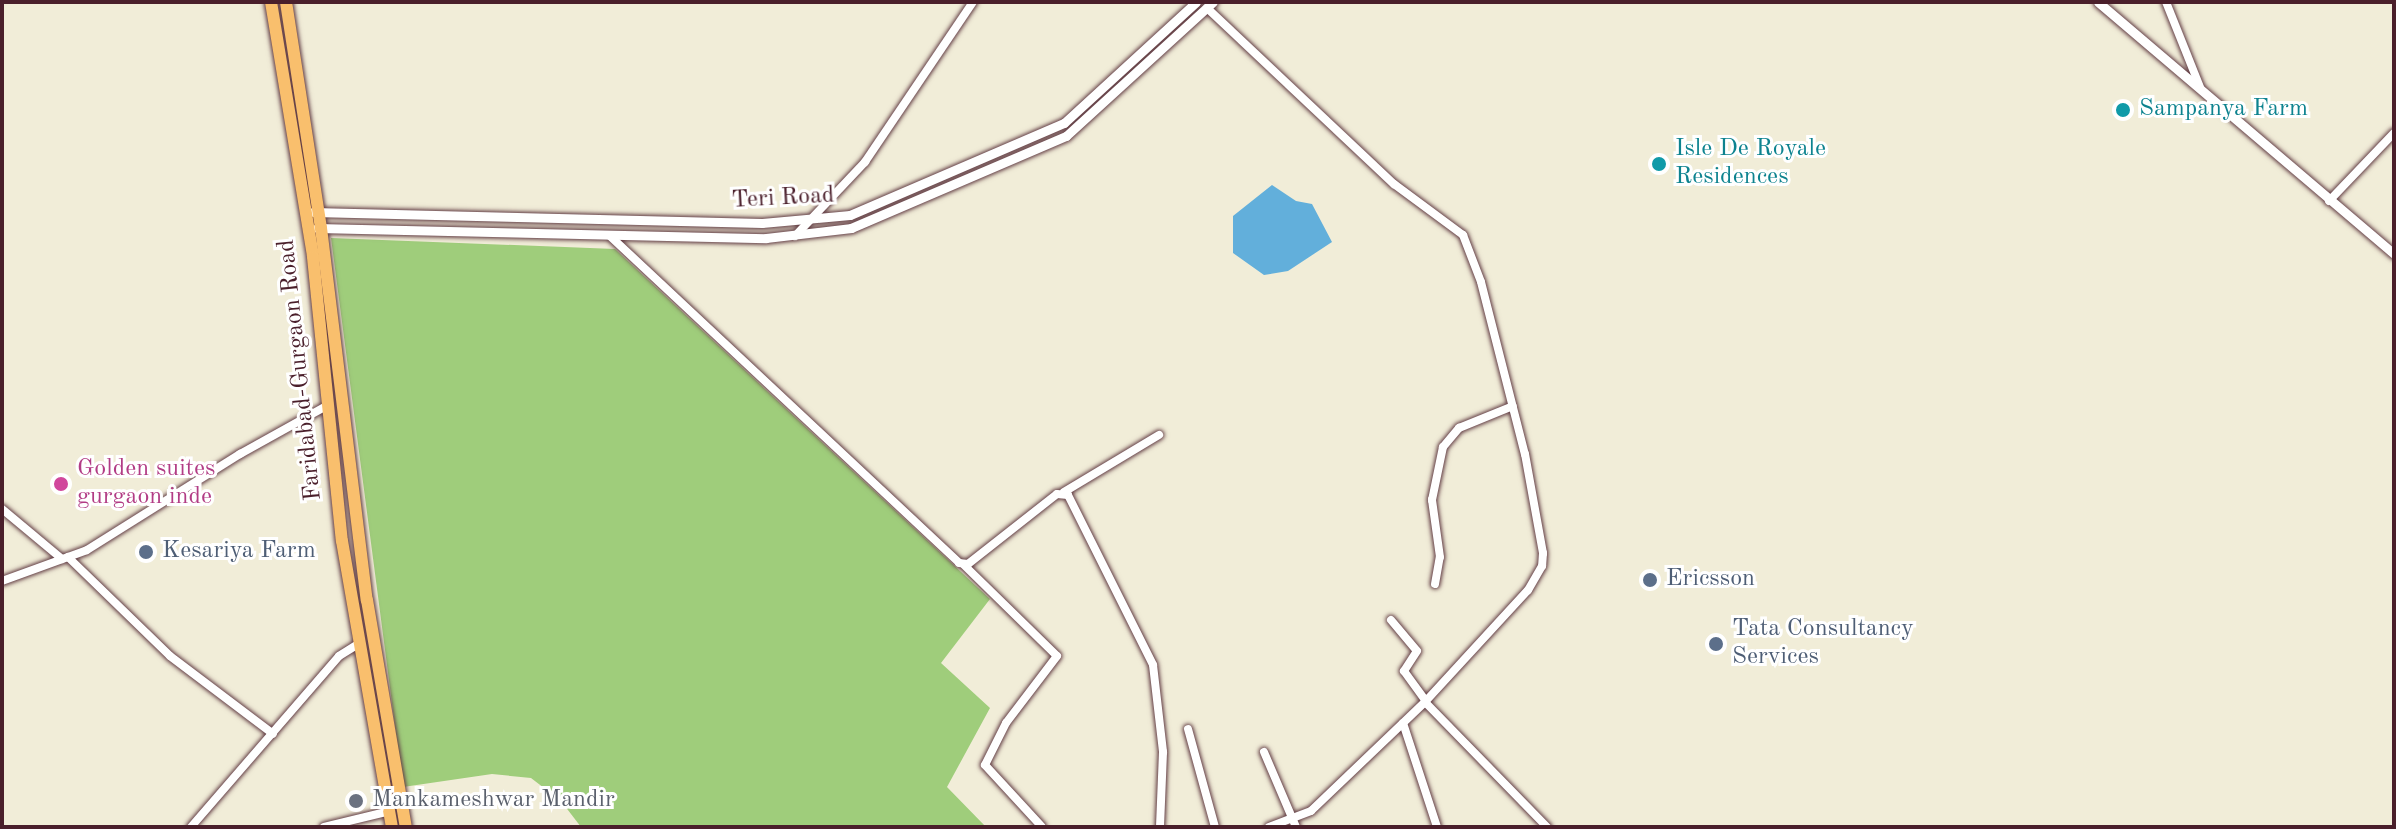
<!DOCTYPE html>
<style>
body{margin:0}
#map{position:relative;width:2396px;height:829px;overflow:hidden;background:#f1edd8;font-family:"Old Standard TT",serif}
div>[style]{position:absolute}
.green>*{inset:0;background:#9fcd7b}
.water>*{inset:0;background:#62afdb}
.roads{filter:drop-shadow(0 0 2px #633e45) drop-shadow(0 0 2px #633e45)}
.minor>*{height:8px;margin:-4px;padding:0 4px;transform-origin:4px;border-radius:4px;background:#fff}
.tertiary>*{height:9px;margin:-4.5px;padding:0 4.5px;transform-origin:4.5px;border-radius:4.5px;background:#fff}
.primary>*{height:12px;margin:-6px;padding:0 6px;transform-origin:6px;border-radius:6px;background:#f9bf6d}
.dots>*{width:22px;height:22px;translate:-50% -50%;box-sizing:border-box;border:4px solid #fff;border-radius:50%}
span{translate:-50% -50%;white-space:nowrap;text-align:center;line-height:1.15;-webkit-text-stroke:6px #fff;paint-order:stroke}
.culture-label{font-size:24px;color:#0d838f}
.left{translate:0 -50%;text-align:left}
.street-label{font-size:24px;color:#4a1f2b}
.hotel-label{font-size:24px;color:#b23c85}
.service-label{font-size:24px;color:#4e5e75}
.worship-label{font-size:24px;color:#5b616d}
.frame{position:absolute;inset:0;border:4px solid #4a1f2b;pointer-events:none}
</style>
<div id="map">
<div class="green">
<div style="clip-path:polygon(331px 238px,615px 249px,990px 599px,941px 663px,990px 708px,947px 787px,986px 827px,581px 827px,561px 801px,531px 778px,492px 774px,403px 787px)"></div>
</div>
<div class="water">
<div style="clip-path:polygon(1272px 185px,1296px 201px,1312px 204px,1332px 242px,1288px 271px,1264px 275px,1233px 253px,1233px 216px)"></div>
</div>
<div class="roads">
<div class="minor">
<div style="left:2166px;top:2px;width:92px;rotate:68.2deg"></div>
<div style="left:1207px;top:8px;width:257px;rotate:43.3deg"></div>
<div style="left:1394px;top:184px;width:86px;rotate:36.5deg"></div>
<div style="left:1463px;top:235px;width:50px;rotate:69deg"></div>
<div style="left:1481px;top:282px;width:178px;rotate:75.7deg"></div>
<div style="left:1525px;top:454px;width:101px;rotate:79.7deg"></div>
<div style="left:1543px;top:553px;width:13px;rotate:94deg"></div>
<div style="left:1542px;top:566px;width:28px;rotate:120deg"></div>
<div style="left:1528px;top:590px;width:151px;rotate:132.6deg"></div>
<div style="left:1426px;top:701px;width:159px;rotate:136.3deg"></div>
<div style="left:1311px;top:811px;width:45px;rotate:159.1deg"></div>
<div style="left:2329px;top:201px;width:94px;rotate:-46.3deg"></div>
<div style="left:610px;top:236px;width:478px;rotate:43.1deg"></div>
<div style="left:959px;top:563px;width:9px;rotate:6deg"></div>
<div style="left:968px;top:564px;width:113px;rotate:-38.2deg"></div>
<div style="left:1057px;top:494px;width:11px;rotate:5deg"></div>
<div style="left:1068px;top:495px;width:190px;rotate:63.4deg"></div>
<div style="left:1153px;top:665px;width:88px;rotate:83.4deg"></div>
<div style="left:1163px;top:752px;width:75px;rotate:92.3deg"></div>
<div style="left:795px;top:236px;width:102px;rotate:-46.6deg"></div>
<div style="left:865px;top:162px;width:193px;rotate:-56deg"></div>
<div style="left:1064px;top:492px;width:111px;rotate:-31deg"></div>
<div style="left:2px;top:509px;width:78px;rotate:39.8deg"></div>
<div style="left:68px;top:557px;width:142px;rotate:44.1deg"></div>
<div style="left:170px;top:656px;width:129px;rotate:37.1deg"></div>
<div style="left:964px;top:565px;width:130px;rotate:44.4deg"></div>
<div style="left:1057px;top:656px;width:84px;rotate:127.3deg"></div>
<div style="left:1006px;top:723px;width:47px;rotate:116.6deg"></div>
<div style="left:985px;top:765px;width:84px;rotate:47.4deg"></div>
<div style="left:2px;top:581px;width:90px;rotate:-20deg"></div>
<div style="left:87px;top:550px;width:181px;rotate:-32.1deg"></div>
<div style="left:240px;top:454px;width:101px;rotate:-29.1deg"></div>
<div style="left:1435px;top:584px;width:27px;rotate:-80deg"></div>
<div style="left:1440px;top:557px;width:58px;rotate:-98deg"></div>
<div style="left:1432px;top:500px;width:54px;rotate:-78.3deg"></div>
<div style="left:1443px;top:447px;width:25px;rotate:-50deg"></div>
<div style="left:1459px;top:428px;width:58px;rotate:-22.2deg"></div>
<div style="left:1391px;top:620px;width:40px;rotate:50deg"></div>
<div style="left:1417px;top:651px;width:24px;rotate:123deg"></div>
<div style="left:1404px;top:671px;width:37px;rotate:54deg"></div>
<div style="left:1425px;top:702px;width:175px;rotate:45.7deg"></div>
<div style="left:1403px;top:723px;width:109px;rotate:71.9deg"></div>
<div style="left:1188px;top:729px;width:102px;rotate:74.6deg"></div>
<div style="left:1264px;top:752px;width:82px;rotate:66.9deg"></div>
<div style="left:191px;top:827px;width:226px;rotate:-49.1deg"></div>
<div style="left:339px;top:656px;width:25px;rotate:-32deg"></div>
<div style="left:324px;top:827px;width:68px;rotate:-13.6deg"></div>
</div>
<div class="tertiary">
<div style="left:2098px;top:2px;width:389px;rotate:40.4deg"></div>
<div style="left:313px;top:212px;width:449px;rotate:1.4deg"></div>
<div style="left:762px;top:223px;width:88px;rotate:-5.2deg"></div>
<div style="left:850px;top:215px;width:233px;rotate:-23.3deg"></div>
<div style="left:1064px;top:123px;width:179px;rotate:-42.5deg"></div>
<div style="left:317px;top:228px;width:449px;rotate:1.3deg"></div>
<div style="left:766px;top:238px;width:86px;rotate:-6.7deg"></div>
<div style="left:851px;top:228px;width:234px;rotate:-23.2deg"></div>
<div style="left:1066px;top:136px;width:199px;rotate:-42.4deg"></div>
</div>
<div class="primary">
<div style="left:271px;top:2px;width:258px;rotate:80.6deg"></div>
<div style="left:313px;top:257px;width:285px;rotate:84.2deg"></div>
<div style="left:342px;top:541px;width:290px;rotate:80.1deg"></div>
<div style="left:286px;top:2px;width:229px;rotate:81.2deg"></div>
<div style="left:321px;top:228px;width:375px;rotate:83deg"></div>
<div style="left:367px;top:600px;width:230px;rotate:80.3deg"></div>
</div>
</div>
<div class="dots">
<div style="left:2123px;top:110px;background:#0f9aa8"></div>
<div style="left:1659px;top:164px;background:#0f9aa8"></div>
<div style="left:61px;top:484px;background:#d1479c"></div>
<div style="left:146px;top:552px;background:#5c6f8a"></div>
<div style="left:1650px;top:580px;background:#5c6f8a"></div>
<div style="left:1716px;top:644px;background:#5c6f8a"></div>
<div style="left:356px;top:801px;background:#6b7280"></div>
</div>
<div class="culture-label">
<span class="left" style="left:2139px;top:110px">Sampanya Farm</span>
<span class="left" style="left:1675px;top:164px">Isle De Royale<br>Residences</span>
</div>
<div class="street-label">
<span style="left:783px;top:199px;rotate:-3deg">Teri Road</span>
<span style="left:301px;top:370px;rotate:-96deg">Faridabad-Gurgaon Road</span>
</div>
<div class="hotel-label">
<span class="left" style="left:77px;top:484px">Golden suites<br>gurgaon inde</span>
</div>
<div class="service-label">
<span class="left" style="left:162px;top:552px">Kesariya Farm</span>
<span class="left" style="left:1666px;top:580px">Ericsson</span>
<span class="left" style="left:1732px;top:644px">Tata Consultancy<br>Services</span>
</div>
<div class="worship-label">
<span class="left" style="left:372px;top:801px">Mankameshwar Mandir</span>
</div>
<div class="frame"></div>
</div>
